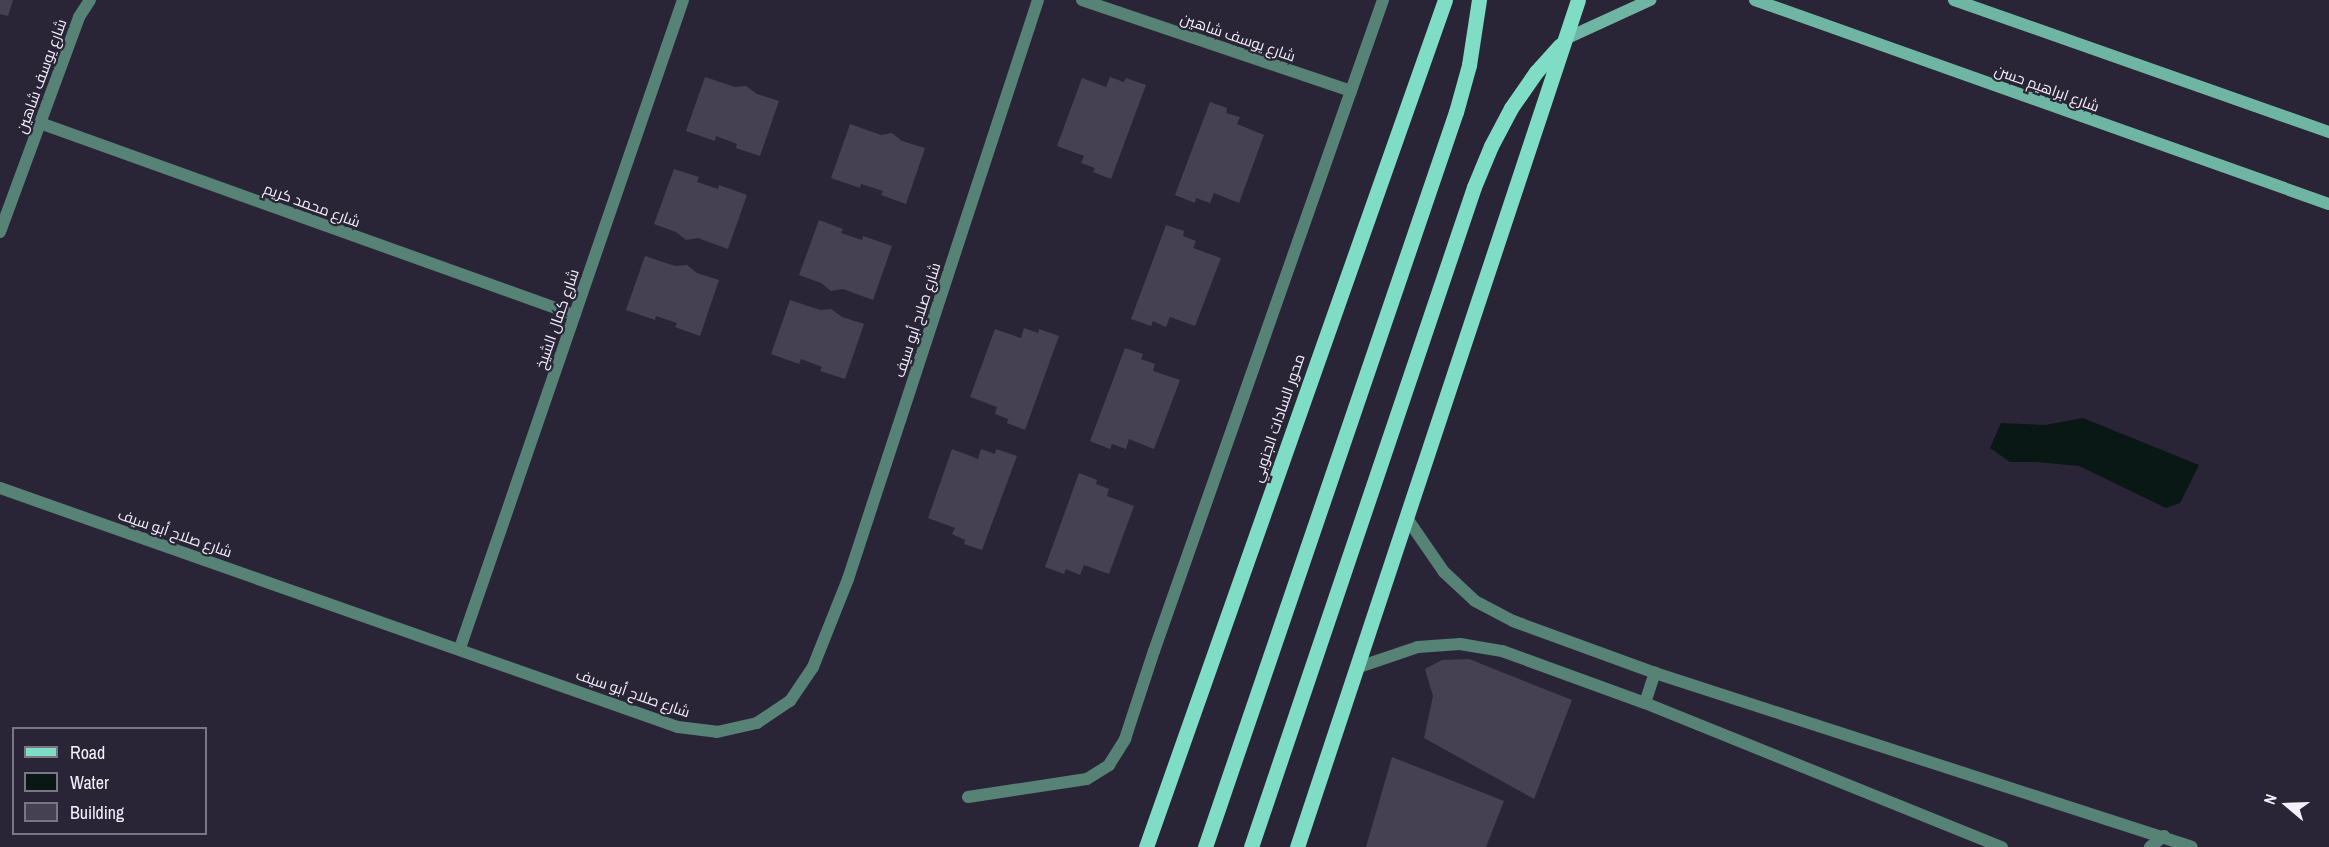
<!DOCTYPE html>
<meta charset="utf-8">
<style>
body{margin:0}
#map{position:relative;width:2329px;height:847px;overflow:hidden;background:#2a2536;font-family:"Archivo Narrow",Cairo,sans-serif}
div>[style]{position:absolute}
.water>*{inset:0;background:#091814}
.building>*{inset:0;background:#454052}
.lane>*{height:12px;margin:-6px;padding:0 6px;transform-origin:6px;border-radius:6px;background:#578276}
.street>*{height:12px;margin:-6px;padding:0 6px;transform-origin:6px;border-radius:6px;background:#578276}
.secondary>*{height:12px;margin:-6px;padding:0 6px;transform-origin:6px;border-radius:6px;background:#6eb5a3}
.primary>*{height:15px;margin:-7.5px;padding:0 7.5px;transform-origin:7.5px;border-radius:7.5px;background:#7fdcc5}
span{translate:-50% -50%;white-space:nowrap;text-align:center;line-height:1.15;-webkit-text-stroke:4.5px #2a2536;paint-order:stroke}
.street-label{font-size:15px;color:#f3f0fc}
.legend{position:absolute;left:12px;top:727px;width:195px;height:108px;box-sizing:border-box;background:#2a2536;border:2px solid #7a7685;margin:0;padding:8px 10px;list-style:none;font-size:18px;color:#f3f0fc}
.legend li{display:flex;align-items:center;gap:12px;height:30px}
.legend b{width:30px;border:2px solid #7a7685}
.north{position:absolute;left:2257px;top:775px;width:60px;height:60px;-webkit-text-stroke:4px #2a2536;paint-order:stroke;rotate:289deg;font-size:16px;font-weight:700;line-height:24px;text-align:center;color:#f3f0fc}
.north::after{content:'';display:block;margin:auto;width:21px;height:27px;background:#f3f0fc;clip-path:polygon(50% 0,100% 100%,50% 72%,0 100%)}
</style>
<div id="map">
<div class="water">
<div style="clip-path:polygon(2083px 418px,2199px 465px,2180px 503px,2166px 508px,2079px 466px,2037px 462px,2010px 462px,1990px 448px,2001px 423px,2045px 425px)"></div>
</div>
<div class="building">
<div style="clip-path:polygon(0 0,13px 0,8px 16px,0 14px)"></div>
<div style="clip-path:polygon(705px 77px,735px 87px,746px 86px,757px 94px,779px 101px,760px 156px,736px 148px,737px 144px,716px 136px,715px 141px,686px 131px)"></div>
<div style="clip-path:polygon(1110px 77px,1124px 82px,1126px 78px,1146px 85px,1111px 179px,1093px 172px,1095px 168px,1081px 163px,1084px 156px,1057px 146px,1082px 78px,1106px 87px)"></div>
<div style="clip-path:polygon(1210px 102px,1227px 108px,1226px 113px,1240px 117px,1237px 124px,1264px 135px,1239px 203px,1214px 193px,1210px 203px,1196px 198px,1195px 203px,1175px 195px)"></div>
<div style="clip-path:polygon(850px 124px,881px 135px,892px 133px,902px 141px,925px 148px,906px 204px,881px 195px,883px 191px,861px 184px,860px 188px,831px 178px)"></div>
<div style="clip-path:polygon(674px 169px,699px 177px,697px 182px,718px 189px,719px 185px,747px 195px,728px 249px,698px 238px,686px 240px,676px 232px,654px 224px)"></div>
<div style="clip-path:polygon(819px 220px,843px 229px,841px 233px,862px 240px,863px 236px,892px 246px,873px 300px,843px 289px,831px 291px,821px 283px,799px 275px)"></div>
<div style="clip-path:polygon(1166px 225px,1184px 231px,1183px 236px,1196px 241px,1193px 248px,1221px 258px,1195px 326px,1170px 317px,1166px 327px,1153px 321px,1151px 326px,1131px 319px)"></div>
<div style="clip-path:polygon(645px 256px,675px 266px,687px 265px,697px 273px,719px 280px,700px 336px,675px 327px,677px 323px,656px 316px,655px 320px,626px 310px)"></div>
<div style="clip-path:polygon(790px 300px,820px 310px,831px 309px,842px 317px,864px 324px,845px 379px,820px 371px,822px 367px,801px 359px,799px 364px,771px 354px)"></div>
<div style="clip-path:polygon(1024px 328px,1038px 333px,1039px 329px,1059px 336px,1025px 430px,1007px 423px,1008px 419px,995px 414px,997px 407px,970px 397px,995px 329px,1021px 338px)"></div>
<div style="clip-path:polygon(1125px 348px,1143px 354px,1141px 359px,1155px 364px,1153px 371px,1180px 380px,1154px 449px,1129px 439px,1126px 449px,1112px 444px,1110px 449px,1090px 441px)"></div>
<div style="clip-path:polygon(952px 449px,978px 459px,981px 449px,995px 454px,996px 449px,1017px 456px,982px 550px,964px 544px,965px 540px,952px 534px,955px 528px,928px 518px)"></div>
<div style="clip-path:polygon(1079px 473px,1097px 480px,1096px 484px,1109px 489px,1107px 496px,1134px 506px,1109px 574px,1084px 565px,1080px 575px,1066px 569px,1064px 574px,1045px 567px)"></div>
<div style="clip-path:polygon(1469px 659px,1572px 700px,1534px 799px,1424px 738px,1433px 696px,1425px 669px,1442px 660px)"></div>
<div style="clip-path:polygon(1392px 757px,1504px 801px,1486px 847px,1366px 847px)"></div>
</div>
<div class="lane">
<div style="left:968px;top:797px;width:120px;rotate:-8.6deg"></div>
<div style="left:1087px;top:779px;width:26px;rotate:-32deg"></div>
<div style="left:1109px;top:765px;width:31px;rotate:-58deg"></div>
<div style="left:1125px;top:739px;width:93px;rotate:-71.8deg"></div>
</div>
<div class="street">
<div style="left:1082px;top:0;width:284px;rotate:18.7deg"></div>
<div style="left:40px;top:123px;width:568px;rotate:19.74deg"></div>
<div style="left:0;top:232px;width:229px;rotate:-69.8deg"></div>
<div style="left:79px;top:17px;width:20px;rotate:-57deg"></div>
<div style="left:0;top:488px;width:719px;rotate:19.42deg"></div>
<div style="left:678px;top:727px;width:39px;rotate:7deg"></div>
<div style="left:717px;top:732px;width:41px;rotate:-12.7deg"></div>
<div style="left:757px;top:723px;width:40px;rotate:-34deg"></div>
<div style="left:790px;top:701px;width:41px;rotate:-55.9deg"></div>
<div style="left:813px;top:667px;width:95px;rotate:-68.3deg"></div>
<div style="left:848px;top:579px;width:609px;rotate:-71.83deg"></div>
<div style="left:1406px;top:517px;width:67px;rotate:55.4deg"></div>
<div style="left:1444px;top:572px;width:42px;rotate:43.1deg"></div>
<div style="left:1475px;top:601px;width:43px;rotate:27.8deg"></div>
<div style="left:1513px;top:621px;width:151px;rotate:20.1deg"></div>
<div style="left:1655px;top:673px;width:564px;rotate:17.95deg"></div>
<div style="left:460px;top:648px;width:685px;rotate:-71.01deg"></div>
<div style="left:1154px;top:651px;width:690px;rotate:-70.62deg"></div>
<div style="left:1356px;top:668px;width:65px;rotate:-18.7deg"></div>
<div style="left:1418px;top:647px;width:42px;rotate:-4.1deg"></div>
<div style="left:1460px;top:644px;width:43px;rotate:9.5deg"></div>
<div style="left:1502px;top:651px;width:152px;rotate:20deg"></div>
<div style="left:1645px;top:703px;width:385px;rotate:22deg"></div>
<div style="left:1645px;top:703px;width:32px;rotate:-72deg"></div>
<div style="left:2150px;top:847px;width:18px;rotate:-38deg"></div>
</div>
<div class="secondary">
<div style="left:1755px;top:0;width:609px;rotate:19.57deg"></div>
<div style="left:1954px;top:0;width:398px;rotate:19.4deg"></div>
<div style="left:1565px;top:39px;width:94px;rotate:-24.6deg"></div>
</div>
<div class="primary">
<div style="left:1146px;top:847px;width:898px;rotate:-70.56deg"></div>
<div style="left:1205px;top:847px;width:777px;rotate:-71.15deg"></div>
<div style="left:1456px;top:112px;width:49px;rotate:-74.5deg"></div>
<div style="left:1469px;top:65px;width:66px;rotate:-81.3deg"></div>
<div style="left:1251px;top:847px;width:697px;rotate:-71.33deg"></div>
<div style="left:1474px;top:187px;width:44px;rotate:-67.5deg"></div>
<div style="left:1491px;top:146px;width:43px;rotate:-62.2deg"></div>
<div style="left:1511px;top:108px;width:44px;rotate:-55.2deg"></div>
<div style="left:1536px;top:72px;width:36px;rotate:-48deg"></div>
<div style="left:1297px;top:847px;width:892px;rotate:-71.65deg"></div>
</div>
<div class="street-label">
<span style="left:1238px;top:37px;rotate:19deg">شارع يوسف شاهين</span>
<span style="left:41px;top:76px;rotate:-70deg">شارع يوسف شاهين</span>
<span style="left:2047px;top:88px;rotate:20deg">شارع ابراهيم حسن</span>
<span style="left:312px;top:205px;rotate:20deg">شارع محمد كريم</span>
<span style="left:557px;top:319px;rotate:-71deg">شارع كمال الشيخ</span>
<span style="left:917px;top:320px;rotate:-72deg">شارع صلاح أبو سيف</span>
<span style="left:1278px;top:418px;rotate:-71deg">محور السادات الجنوبي</span>
<span style="left:175px;top:533px;rotate:19deg">شارع صلاح أبو سيف</span>
<span style="left:633px;top:693px;rotate:19deg">شارع صلاح أبو سيف</span>
</div>
<ul class="legend">
<li><b style="height:8px;background:#7fdcc5"></b>Road</li>
<li><b style="height:16px;background:#091814"></b>Water</li>
<li><b style="height:16px;background:#454052"></b>Building</li>
</ul>
<div class="north">N</div>
</div>
